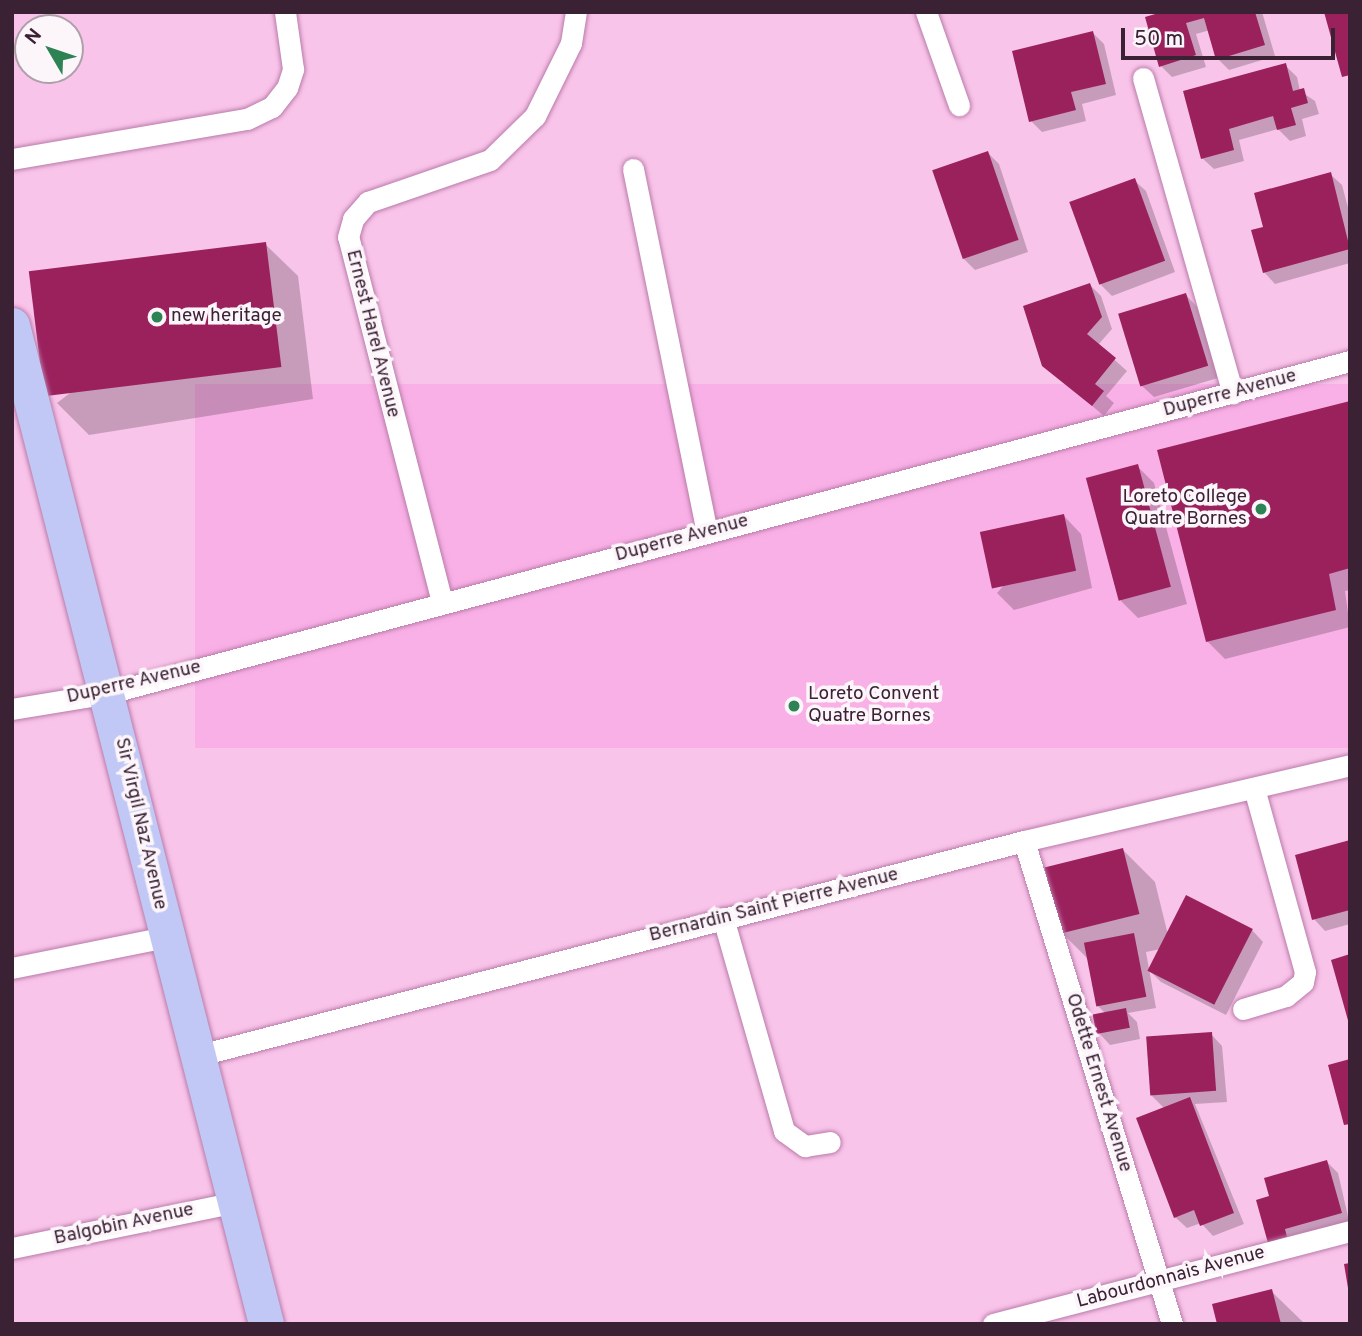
<!DOCTYPE html>
<style>
body{margin:0}
#map{position:relative;width:1362px;height:1336px;overflow:hidden;background:#f9c4ea;font-family:Overpass,sans-serif}
div>[style]{position:absolute}
.built>*{inset:0;background:#f9b0e6;transform-origin:0 0}
.shadow>*{inset:0;background:#0003}
.building>*{inset:0;background:#9b215d;transform-origin:0 0}
.roads{filter:drop-shadow(0 0 2px #b97ba9) drop-shadow(0 0 2px #b97ba9)}
.minor>*{height:21px;margin:-10.5px;padding:0 10.5px;transform-origin:10.5px;border-radius:10.5px;background:#fff}
.primary>*{height:35px;margin:-17.5px;padding:0 17.5px;transform-origin:17.5px;border-radius:17.5px;background:#c1c8f5}
.dots>*{width:19px;height:19px;translate:-50% -50%;box-sizing:border-box;border:4px solid #fcf5fa;border-radius:50%}
span{translate:-50% -50%;white-space:nowrap;text-align:center;line-height:1.15;-webkit-text-stroke:7px #fcf5fa;paint-order:stroke}
.poi-label{font-size:19px;color:#3a2134}
.left{translate:0 -50%;text-align:left}
.right{translate:-100% -50%;text-align:right}
.street-label{font-size:19px;color:#3a2134}
.frame{position:absolute;inset:0;border:14px solid #3a2134;pointer-events:none}
.north{position:absolute;left:14px;top:14px;width:70px;height:70px;box-sizing:border-box;background:#fcf5fa;border:2px solid #aea0ab;border-radius:50%;rotate:309deg;font-size:19px;font-weight:700;line-height:28px;text-align:center;color:#3a2134}
.north::after{content:'';display:block;margin:auto;width:24px;height:32px;background:#2e8355;clip-path:polygon(50% 0,100% 100%,50% 72%,0 100%)}
.scale{position:absolute;left:1121px;top:28px;width:214px;height:32px;box-sizing:border-box;border:4px solid #3a2134;border-top:0;padding-left:9px;font-size:21px;line-height:24px;white-space:nowrap;color:#3a2134;-webkit-text-stroke:5px #fcf5fa;paint-order:stroke}
</style>
<div id="map">
<div class="built">
<div style="left:1350px;top:384px;width:364px;height:1155px;rotate:90deg"></div>
</div>
<div class="shadow">
<div style="clip-path:polygon(1168px 12px,1262px 12px,1275px 56px,1229px 70px,1218px 59px,1210px 30px,1196px 34px,1206px 67px,1172px 77px,1161px 66px)"></div>
<div style="clip-path:polygon(1092px 32px,1104px 44px,1116px 95px,1082px 104px,1086px 121px,1042px 132px,1031px 121px)"></div>
<div style="clip-path:polygon(1285px 65px,1297px 77px,1300px 91px,1315px 101px,1319px 114px,1302px 119px,1306px 136px,1290px 141px,1278px 129px,1239px 140px,1244px 161px,1214px 169px,1202px 158px)"></div>
<div style="clip-path:polygon(988px 153px,999px 164px,1028px 252px,975px 270px,963px 258px)"></div>
<div style="clip-path:polygon(1330px 174px,1342px 185px,1350px 215px,1350px 263px,1275px 284px,1264px 272px,1265px 228px)"></div>
<div style="clip-path:polygon(1134px 180px,1146px 191px,1175px 272px,1112px 296px,1101px 285px)"></div>
<div style="clip-path:polygon(265px 244px,298px 276px,313px 399px,89px 435px,57px 403px)"></div>
<div style="clip-path:polygon(1090px 285px,1101px 296px,1112px 329px,1098px 345px,1127px 371px,1106px 396px,1114px 403px,1104px 416px,1044px 365px)"></div>
<div style="clip-path:polygon(1186px 295px,1197px 307px,1218px 378px,1154px 397px,1142px 386px)"></div>
<div style="clip-path:polygon(1350px 403px,1350px 590px,1345px 591px,1350px 627px,1225px 659px,1207px 641px)"></div>
<div style="clip-path:polygon(1137px 466px,1154px 483px,1187px 604px,1138px 618px,1121px 601px)"></div>
<div style="clip-path:polygon(1064px 516px,1081px 534px,1092px 588px,1014px 610px,997px 593px)"></div>
<div style="clip-path:polygon(1350px 842px,1350px 924px,1325px 931px,1314px 919px)"></div>
<div style="clip-path:polygon(1123px 850px,1155px 882px,1168px 935px,1252px 930px,1263px 942px,1226px 1015px,1161px 982px,1150px 971px,1161px 949px,1146px 952px,1156px 1008px,1128px 1013px,1137px 1022px,1140px 1039px,1110px 1045px,1099px 1033px,1106px 1014px,1098px 1006px,1089px 960px,1061px 932px)"></div>
<div style="clip-path:polygon(1211px 1034px,1222px 1046px,1227px 1102px,1195px 1104px,1244px 1224px,1213px 1236px,1201px 1223px,1187px 1228px,1175px 1217px,1165px 1109px,1152px 1096px)"></div>
<div style="clip-path:polygon(1327px 1162px,1338px 1173px,1350px 1225px,1270px 1242px,1271px 1197px)"></div>
<div style="clip-path:polygon(1271px 1291px,1304px 1323px,1219px 1324px)"></div>
</div>
<div class="building">
<div style="clip-path:polygon(1162px 12px,1255px 12px,1265px 45px,1216px 60px,1204px 18px,1186px 23px,1196px 55px,1159px 67px,1145px 17px)"></div>
<div style="clip-path:polygon(1324px 12px,1350px 12px,1350px 75px,1342px 77px)"></div>
<div style="clip-path:polygon(1093px 31px,1106px 84px,1071px 92px,1076px 110px,1029px 122px,1012px 51px)"></div>
<div style="clip-path:polygon(1286px 63px,1293px 91px,1304px 88px,1308px 103px,1291px 108px,1296px 125px,1277px 130px,1273px 116px,1229px 129px,1234px 150px,1201px 159px,1183px 91px)"></div>
<div style="left:988px;top:151px;width:94px;height:59px;rotate:71deg"></div>
<div style="clip-path:polygon(1331px 172px,1350px 249px,1263px 273px,1251px 230px,1263px 227px,1254px 193px)"></div>
<div style="left:1135px;top:178px;width:88px;height:70px;rotate:70deg"></div>
<div style="left:266px;top:242px;width:126px;height:239px;rotate:83deg"></div>
<div style="clip-path:polygon(1090px 283px,1102px 317px,1087px 334px,1116px 358px,1095px 384px,1104px 391px,1092px 406px,1042px 366px,1023px 306px)"></div>
<div style="left:1186px;top:293px;width:76px;height:71px;rotate:73deg"></div>
<div style="clip-path:polygon(1350px 401px,1350px 568px,1329px 574px,1336px 610px,1206px 642px,1157px 450px)"></div>
<div style="left:1138px;top:464px;width:127px;height:54px;rotate:75deg"></div>
<div style="left:1064px;top:514px;width:58px;height:86px;rotate:78deg"></div>
<div style="clip-path:polygon(1350px 840px,1350px 910px,1312px 920px,1295px 855px)"></div>
<div style="left:1123px;top:848px;width:68px;height:81px;rotate:76deg"></div>
<div style="left:1186px;top:895px;width:75px;height:85px;rotate:27deg"></div>
<div style="left:1134px;top:933px;width:65px;height:51px;rotate:79deg"></div>
<div style="clip-path:polygon(1350px 954px,1350px 1024px,1349px 1024px,1331px 960px)"></div>
<div style="left:1126px;top:1008px;width:20px;height:34px;rotate:79deg"></div>
<div style="left:1212px;top:1032px;width:59px;height:66px;rotate:86deg"></div>
<div style="clip-path:polygon(1350px 1059px,1350px 1124px,1344px 1125px,1328px 1065px)"></div>
<div style="clip-path:polygon(1190px 1097px,1234px 1213px,1200px 1226px,1194px 1210px,1174px 1218px,1136px 1118px)"></div>
<div style="clip-path:polygon(1327px 1160px,1342px 1213px,1285px 1229px,1287px 1237px,1268px 1243px,1256px 1200px,1269px 1196px,1264px 1178px)"></div>
<div style="clip-path:polygon(1350px 1263px,1350px 1288px,1348px 1288px,1344px 1264px)"></div>
<div style="clip-path:polygon(1272px 1289px,1281px 1324px,1217px 1324px,1212px 1304px)"></div>
</div>
<div class="roads">
<div class="minor">
<div style="left:926px;top:12px;width:99px;rotate:70.5deg"></div>
<div style="left:1143px;top:78px;width:328px;rotate:74.1deg"></div>
<div style="left:12px;top:159px;width:238px;rotate:-9.7deg"></div>
<div style="left:247px;top:119px;width:28px;rotate:-26deg"></div>
<div style="left:272px;top:107px;width:24px;rotate:-52deg"></div>
<div style="left:287px;top:88px;width:20px;rotate:-72deg"></div>
<div style="left:293px;top:69px;width:58px;rotate:-98deg"></div>
<div style="left:633px;top:169px;width:371px;rotate:78.5deg"></div>
<div style="left:442px;top:602px;width:377px;rotate:-104.4deg"></div>
<div style="left:348px;top:237px;width:19px;rotate:-74deg"></div>
<div style="left:353px;top:219px;width:23px;rotate:-49deg"></div>
<div style="left:368px;top:202px;width:129px;rotate:-19deg"></div>
<div style="left:490px;top:160px;width:63px;rotate:-44.4deg"></div>
<div style="left:535px;top:116px;width:81px;rotate:-63.7deg"></div>
<div style="left:571px;top:43px;width:31px;rotate:-81deg"></div>
<div style="left:12px;top:709px;width:98px;rotate:-9.4deg"></div>
<div style="left:109px;top:693px;width:1285px;rotate:-14.98deg"></div>
<div style="left:1024px;top:841px;width:505px;rotate:72.96deg"></div>
<div style="left:723px;top:918px;width:222px;rotate:74deg"></div>
<div style="left:784px;top:1131px;width:26px;rotate:36deg"></div>
<div style="left:805px;top:1146px;width:25px;rotate:-9deg"></div>
<div style="left:12px;top:968px;width:157px;rotate:-11.4deg"></div>
<div style="left:1243px;top:1009px;width:45px;rotate:-16.8deg"></div>
<div style="left:1286px;top:996px;width:22px;rotate:-39deg"></div>
<div style="left:1303px;top:982px;width:10px;rotate:-79deg"></div>
<div style="left:1305px;top:972px;width:191px;rotate:-105.5deg"></div>
<div style="left:200px;top:1055px;width:851px;rotate:-14.56deg"></div>
<div style="left:1024px;top:841px;width:335px;rotate:-13.1deg"></div>
<div style="left:12px;top:1248px;width:229px;rotate:-11.6deg"></div>
<div style="left:993px;top:1324px;width:369px;rotate:-14.6deg"></div>
</div>
<div class="primary">
<div style="left:12px;top:325px;width:1031px;rotate:75.73deg"></div>
</div>
</div>
<div class="dots">
<div style="left:157px;top:317px;background:#2e8355"></div>
<div style="left:1261px;top:509px;background:#2e8355"></div>
<div style="left:794px;top:706px;background:#2e8355"></div>
</div>
<div class="poi-label">
<span class="left" style="left:171px;top:317px">new heritage</span>
<span class="right" style="left:1247px;top:509px">Loreto College<br>Quatre Bornes</span>
<span class="left" style="left:808px;top:706px">Loreto Convent<br>Quatre Bornes</span>
</div>
<div class="street-label">
<span style="left:372px;top:334px;rotate:76deg">Ernest Harel Avenue</span>
<span style="left:1230px;top:394px;rotate:-15deg">Duperre Avenue</span>
<span style="left:682px;top:539px;rotate:-15deg">Duperre Avenue</span>
<span style="left:134px;top:683px;rotate:-13deg">Duperre Avenue</span>
<span style="left:140px;top:824px;rotate:77deg">Sir Virgil Naz Avenue</span>
<span style="left:774px;top:906px;rotate:-14deg">Bernardin Saint Pierre Avenue</span>
<span style="left:1098px;top:1083px;rotate:73deg">Odette Ernest Avenue</span>
<span style="left:124px;top:1225px;rotate:-12deg">Balgobin Avenue</span>
<span style="left:1171px;top:1278px;rotate:-15deg">Labourdonnais Avenue</span>
</div>
<div class="frame"></div>
<div class="north">N</div>
<div class="scale">50 m</div>
</div>
